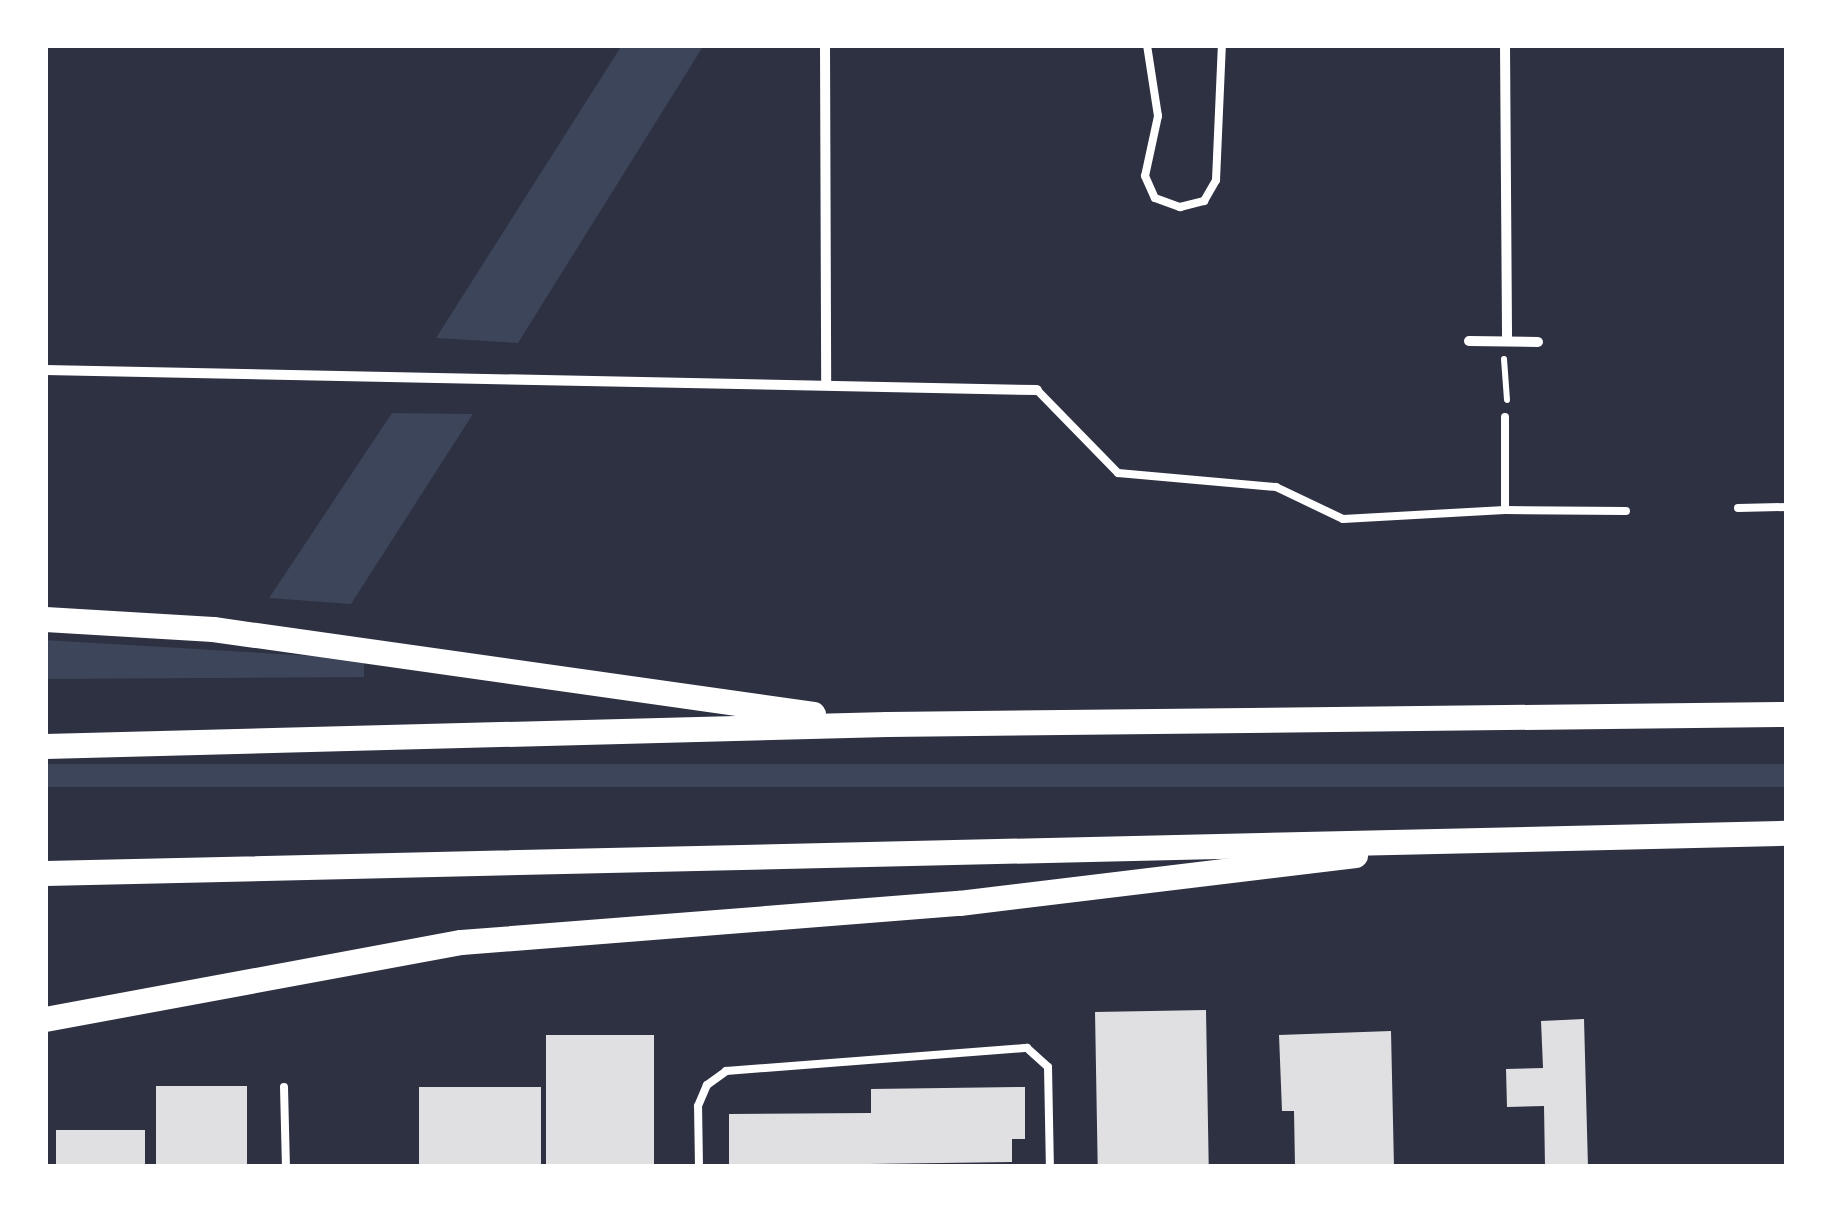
<!DOCTYPE html>
<style>
body{margin:0}
#map{position:relative;width:1832px;height:1212px;overflow:hidden;background:#2d3142;font-family:Quicksand,sans-serif}
div>[style]{position:absolute}
.green>*{inset:0;background:#3c4559;transform-origin:0 0}
.building>*{inset:0;background:#e0e0e3;transform-origin:0 0}
.path>*{height:6px;margin:-3px;padding:0 3px;transform-origin:3px;border-radius:3px;background:#fff}
.service>*{height:8px;margin:-4px;padding:0 4px;transform-origin:4px;border-radius:4px;background:#fff}
.minor>*{height:10px;margin:-5px;padding:0 5px;transform-origin:5px;border-radius:5px;background:#fff}
.motorway>*{height:25px;margin:-12.5px;padding:0 12.5px;transform-origin:12.5px;border-radius:12.5px;background:#fff}
span{translate:-50% -50%;white-space:nowrap;text-align:center;line-height:1.15;-webkit-text-stroke:10px #fff;paint-order:stroke}
.frame{position:absolute;inset:0;border:48px solid #fff;pointer-events:none}
</style>
<div id="map">
<div class="green">
<div style="clip-path:polygon(622px 45px,704px 45px,518px 343px,436px 338px)"></div>
<div style="clip-path:polygon(392px 413px,473px 414px,351px 604px,269px 598px)"></div>
<div style="clip-path:polygon(45px 640px,364px 659px,364px 677px,45px 679px)"></div>
<div style="left:1787px;top:764px;width:23px;height:1742px;rotate:90deg"></div>
</div>
<div class="building">
<div style="left:1206px;top:1010px;width:157px;height:111px;rotate:89deg"></div>
<div style="clip-path:polygon(1584px 1019px,1588px 1167px,1545px 1167px,1544px 1106px,1507px 1107px,1506px 1069px,1543px 1068px,1541px 1021px)"></div>
<div style="clip-path:polygon(1391px 1031px,1394px 1167px,1295px 1167px,1294px 1111px,1282px 1111px,1279px 1035px)"></div>
<div style="left:654px;top:1035px;width:132px;height:108px;rotate:90deg"></div>
<div style="left:247px;top:1086px;width:81px;height:91px;rotate:90deg"></div>
<div style="left:419px;top:1087px;width:122px;height:80px"></div>
<div style="clip-path:polygon(1025px 1087px,1025px 1139px,1012px 1139px,1012px 1162px,729px 1166px,729px 1114px,871px 1113px,871px 1089px)"></div>
<div style="left:145px;top:1130px;width:37px;height:89px;rotate:90deg"></div>
</div>
<div class="path">
<div style="left:1504px;top:359px;width:41px;rotate:85.8deg"></div>
</div>
<div class="service">
<div style="left:1147px;top:45px;width:72px;rotate:81.2deg"></div>
<div style="left:1158px;top:116px;width:61px;rotate:102.2deg"></div>
<div style="left:1145px;top:176px;width:24px;rotate:66deg"></div>
<div style="left:1155px;top:198px;width:27px;rotate:20deg"></div>
<div style="left:1180px;top:207px;width:25px;rotate:-14deg"></div>
<div style="left:1204px;top:201px;width:24px;rotate:-60deg"></div>
<div style="left:1216px;top:180px;width:135px;rotate:-87.5deg"></div>
<div style="left:1037px;top:390px;width:116px;rotate:45.7deg"></div>
<div style="left:1118px;top:473px;width:159px;rotate:5.1deg"></div>
<div style="left:1276px;top:487px;width:74px;rotate:25.5deg"></div>
<div style="left:1343px;top:519px;width:162px;rotate:-3.2deg"></div>
<div style="left:1505px;top:510px;width:93px;rotate:-90deg"></div>
<div style="left:1738px;top:508px;width:49px;rotate:-1.2deg"></div>
<div style="left:1505px;top:510px;width:121px;rotate:0.5deg"></div>
<div style="left:284px;top:1087px;width:80px;rotate:88.6deg"></div>
<div style="left:699px;top:1167px;width:61px;rotate:-90.9deg"></div>
<div style="left:698px;top:1106px;width:23px;rotate:-67deg"></div>
<div style="left:707px;top:1085px;width:24px;rotate:-36deg"></div>
<div style="left:726px;top:1071px;width:302px;rotate:-4.4deg"></div>
<div style="left:1027px;top:1048px;width:28px;rotate:42deg"></div>
<div style="left:1048px;top:1067px;width:100px;rotate:88.9deg"></div>
</div>
<div class="minor">
<div style="left:825px;top:45px;width:339px;rotate:89.8deg"></div>
<div style="left:1505px;top:45px;width:293px;rotate:89.6deg"></div>
<div style="left:1469px;top:341px;width:69px;rotate:0.8deg"></div>
<div style="left:45px;top:370px;width:992px;rotate:1.16deg"></div>
</div>
<div class="motorway">
<div style="left:45px;top:619px;width:168px;rotate:3.4deg"></div>
<div style="left:213px;top:629px;width:606px;rotate:8.06deg"></div>
<div style="left:45px;top:746px;width:842px;rotate:-1.5deg"></div>
<div style="left:887px;top:724px;width:900px;rotate:-0.64deg"></div>
<div style="left:45px;top:873px;width:1742px;rotate:-1.32deg"></div>
<div style="left:45px;top:1019px;width:423px;rotate:-10.5deg"></div>
<div style="left:461px;top:942px;width:500px;rotate:-4.5deg"></div>
<div style="left:959px;top:903px;width:399px;rotate:-6.9deg"></div>
</div>
<div class="frame"></div>
</div>
